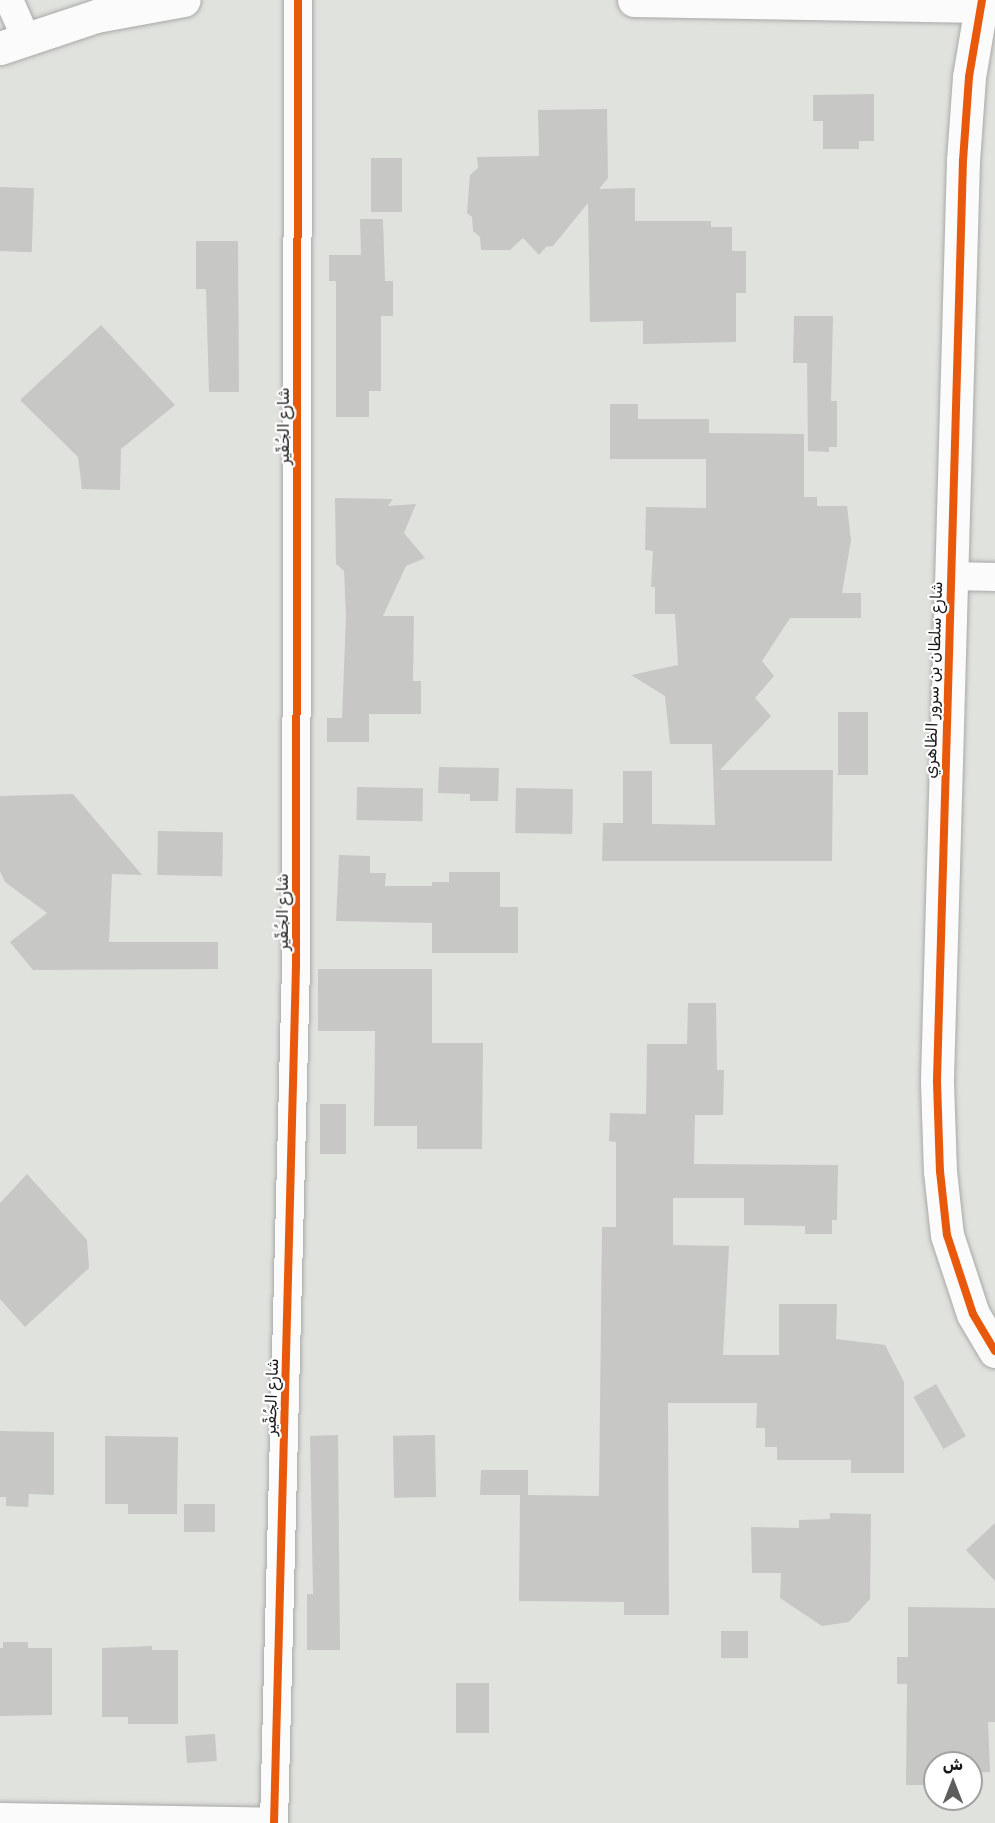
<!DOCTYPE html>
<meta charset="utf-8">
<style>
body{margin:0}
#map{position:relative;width:995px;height:1823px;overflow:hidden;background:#e0e2de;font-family:Rubik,Cairo,sans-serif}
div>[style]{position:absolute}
.building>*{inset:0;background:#c7c8c6;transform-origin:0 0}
.roads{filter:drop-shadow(0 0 2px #a8aaa7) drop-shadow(0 0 2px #a8aaa7)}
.minor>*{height:28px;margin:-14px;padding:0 14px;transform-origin:14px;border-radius:14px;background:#fafbfa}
.tertiary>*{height:33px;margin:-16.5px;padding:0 16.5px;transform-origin:16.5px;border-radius:16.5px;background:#fafbfa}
.cycleway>*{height:8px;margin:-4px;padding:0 4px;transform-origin:4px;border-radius:4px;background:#e8590c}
span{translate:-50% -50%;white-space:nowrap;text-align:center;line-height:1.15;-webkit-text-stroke:4.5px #fff;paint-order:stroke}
.street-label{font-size:16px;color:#171715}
.north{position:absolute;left:923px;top:1751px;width:60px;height:60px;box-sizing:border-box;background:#fff;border:2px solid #a2a2a1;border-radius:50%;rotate:0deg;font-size:16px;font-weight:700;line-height:24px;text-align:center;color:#171715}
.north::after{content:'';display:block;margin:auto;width:21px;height:27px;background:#5d5e5b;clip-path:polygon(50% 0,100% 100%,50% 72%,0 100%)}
</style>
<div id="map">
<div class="building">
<div style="clip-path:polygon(874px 94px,874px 141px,859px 141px,859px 149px,823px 149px,823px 121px,813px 121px,813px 95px)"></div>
<div style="clip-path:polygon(607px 109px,608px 178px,599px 189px,635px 188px,635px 221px,711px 221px,711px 227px,732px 227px,732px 251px,746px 251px,746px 293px,736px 293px,736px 342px,643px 344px,643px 321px,590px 322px,588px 203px,553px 246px,546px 247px,539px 255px,523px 238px,510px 250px,481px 250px,480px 237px,473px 231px,472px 217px,467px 213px,470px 175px,478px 168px,477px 157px,539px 156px,538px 110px)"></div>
<div style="left:371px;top:158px;width:31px;height:54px"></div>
<div style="left:0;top:187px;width:34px;height:64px;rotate:2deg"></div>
<div style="clip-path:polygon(360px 219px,383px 219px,385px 281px,393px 281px,393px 316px,381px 316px,381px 391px,369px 391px,369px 417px,336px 417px,336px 281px,329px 281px,329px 255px,361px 255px)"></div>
<div style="clip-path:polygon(196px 241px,238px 241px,239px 392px,209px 392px,206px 289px,196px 289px)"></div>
<div style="clip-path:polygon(794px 316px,833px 316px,831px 401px,837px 401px,837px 447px,829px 447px,829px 452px,808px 451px,807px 363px,793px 363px)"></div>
<div style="clip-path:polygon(101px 325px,175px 405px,121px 449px,120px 490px,82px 489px,78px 457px,20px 400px)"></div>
<div style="clip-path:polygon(610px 404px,638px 404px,638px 419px,709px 419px,709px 433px,804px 434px,804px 497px,817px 497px,817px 506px,847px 506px,851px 540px,842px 593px,861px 593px,861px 618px,790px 618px,762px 661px,774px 676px,755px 698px,771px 716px,720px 770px,833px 770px,832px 861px,602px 861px,603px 823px,623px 823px,623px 771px,652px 771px,652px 824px,715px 825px,712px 744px,670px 744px,665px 696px,631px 675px,678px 665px,675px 614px,655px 614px,655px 587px,651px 587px,653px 551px,645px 550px,646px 507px,706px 508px,706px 459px,610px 459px)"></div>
<div style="clip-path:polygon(335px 498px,393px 499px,388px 506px,416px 504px,404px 533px,425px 558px,406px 566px,383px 616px,414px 616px,413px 681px,421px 681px,421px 714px,369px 714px,369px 742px,327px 742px,327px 718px,342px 718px,346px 615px,344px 571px,336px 564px)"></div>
<div style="left:838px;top:712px;width:30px;height:63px"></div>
<div style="clip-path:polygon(439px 767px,499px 768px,498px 801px,470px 801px,470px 794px,438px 793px)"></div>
<div style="left:357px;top:787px;width:66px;height:33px;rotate:1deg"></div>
<div style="left:516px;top:788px;width:57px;height:45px;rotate:1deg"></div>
<div style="clip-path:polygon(73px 794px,142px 875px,112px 874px,109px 942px,218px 942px,218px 969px,33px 970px,10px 942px,47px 913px,5px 882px,0 871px,0 796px)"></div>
<div style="left:158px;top:831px;width:65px;height:44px;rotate:1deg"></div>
<div style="clip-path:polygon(339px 855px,370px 856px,370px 873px,386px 873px,385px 886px,432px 886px,432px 882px,449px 882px,449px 872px,500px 872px,500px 907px,518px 907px,518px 953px,432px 953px,432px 923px,336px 921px)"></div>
<div style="clip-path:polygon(318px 969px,432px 969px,432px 1043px,483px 1043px,482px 1149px,417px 1149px,417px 1126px,374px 1126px,375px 1031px,318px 1031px)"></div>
<div style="clip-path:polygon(688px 1003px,716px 1003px,717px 1070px,724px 1070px,723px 1115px,695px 1115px,694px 1164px,838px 1165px,837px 1220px,832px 1220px,832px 1234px,805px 1234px,805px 1226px,744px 1225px,744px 1198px,673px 1198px,673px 1245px,729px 1246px,723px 1355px,779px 1355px,779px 1304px,837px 1304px,836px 1339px,885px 1345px,904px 1382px,904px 1473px,851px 1473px,851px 1460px,777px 1460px,777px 1447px,765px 1447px,765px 1428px,756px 1428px,757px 1403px,668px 1403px,669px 1615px,624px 1615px,624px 1602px,519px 1601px,520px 1495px,480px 1495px,481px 1470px,528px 1470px,528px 1495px,599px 1496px,602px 1227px,616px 1227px,616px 1142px,609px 1141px,610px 1113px,646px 1114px,647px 1044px,687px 1044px)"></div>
<div style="left:320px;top:1104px;width:26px;height:50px"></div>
<div style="clip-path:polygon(27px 1174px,87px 1240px,89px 1268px,25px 1327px,0 1299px,0 1203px)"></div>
<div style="left:936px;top:1384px;width:60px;height:26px;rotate:60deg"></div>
<div style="clip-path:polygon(0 1431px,54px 1432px,54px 1495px,29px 1494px,28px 1507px,6px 1506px,6px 1497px,0 1497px)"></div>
<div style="clip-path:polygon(338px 1435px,340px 1650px,307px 1650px,307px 1594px,313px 1594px,310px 1436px)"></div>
<div style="left:435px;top:1435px;width:62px;height:42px;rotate:89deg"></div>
<div style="clip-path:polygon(105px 1436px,178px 1437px,177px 1514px,128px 1514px,128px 1504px,105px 1504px)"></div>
<div style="left:184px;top:1504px;width:31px;height:28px"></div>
<div style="clip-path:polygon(830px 1513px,871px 1514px,870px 1599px,849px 1622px,822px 1626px,780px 1598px,781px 1573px,752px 1573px,751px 1527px,799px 1528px,799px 1520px,830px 1519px)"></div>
<div style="clip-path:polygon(995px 1523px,995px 1581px,966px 1550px)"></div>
<div style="clip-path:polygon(908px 1607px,995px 1608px,995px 1722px,988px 1722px,990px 1772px,971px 1773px,971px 1763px,935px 1763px,935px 1785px,906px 1785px,907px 1684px,897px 1684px,897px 1657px,908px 1657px)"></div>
<div style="left:748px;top:1631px;width:27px;height:27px;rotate:90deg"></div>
<div style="clip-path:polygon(3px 1642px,28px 1642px,28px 1648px,52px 1648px,52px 1715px,0 1716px,0 1648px,3px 1648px)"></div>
<div style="clip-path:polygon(152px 1646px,152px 1650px,178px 1650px,178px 1724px,128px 1724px,128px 1717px,102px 1717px,102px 1648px)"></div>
<div style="left:456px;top:1683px;width:33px;height:50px"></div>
<div style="left:215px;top:1734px;width:27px;height:30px;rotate:86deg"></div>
</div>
<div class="roads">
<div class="minor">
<div style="left:9px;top:0;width:39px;rotate:66deg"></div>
<div style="left:951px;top:576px;width:44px;rotate:1.3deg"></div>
<div style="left:0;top:1817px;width:274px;rotate:1deg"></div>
<div style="left:274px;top:1823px;width:858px;rotate:-88.53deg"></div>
<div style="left:296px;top:965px;width:965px;rotate:-89.88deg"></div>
</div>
<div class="tertiary">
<div style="left:634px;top:0;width:347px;rotate:1deg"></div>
<div style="left:982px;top:0;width:78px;rotate:99.6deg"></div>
<div style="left:969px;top:77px;width:83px;rotate:94.1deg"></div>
<div style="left:963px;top:160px;width:922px;rotate:91.62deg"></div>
<div style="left:937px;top:1082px;width:89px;rotate:88.1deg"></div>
<div style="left:940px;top:1171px;width:64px;rotate:83.8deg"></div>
<div style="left:947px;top:1235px;width:83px;rotate:71.8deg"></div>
<div style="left:973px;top:1314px;width:43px;rotate:59.3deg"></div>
<div style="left:0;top:48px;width:101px;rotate:-18.4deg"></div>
<div style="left:96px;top:16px;width:89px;rotate:-10.3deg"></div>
</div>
</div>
<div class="cycleway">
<div style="left:982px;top:0;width:78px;rotate:99.6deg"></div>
<div style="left:969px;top:77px;width:83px;rotate:94.1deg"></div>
<div style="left:963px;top:160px;width:922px;rotate:91.62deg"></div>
<div style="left:937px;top:1082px;width:89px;rotate:88.1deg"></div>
<div style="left:940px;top:1171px;width:64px;rotate:83.8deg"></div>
<div style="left:947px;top:1235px;width:83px;rotate:71.8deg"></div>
<div style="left:973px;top:1314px;width:43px;rotate:59.3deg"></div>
<div style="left:274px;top:1823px;width:858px;rotate:-88.53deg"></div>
<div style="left:296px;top:965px;width:965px;rotate:-89.88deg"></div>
</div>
<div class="street-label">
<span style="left:284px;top:426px;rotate:-90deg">شارع الجُفِّير</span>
<span style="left:934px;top:680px;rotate:-88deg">شارع سلطان بن سرور الظاهري</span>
<span style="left:283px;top:912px;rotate:-90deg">شارع الجُفِّير</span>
<span style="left:272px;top:1397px;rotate:-88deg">شارع الجُفِّير</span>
</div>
<div class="north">ش</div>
</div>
